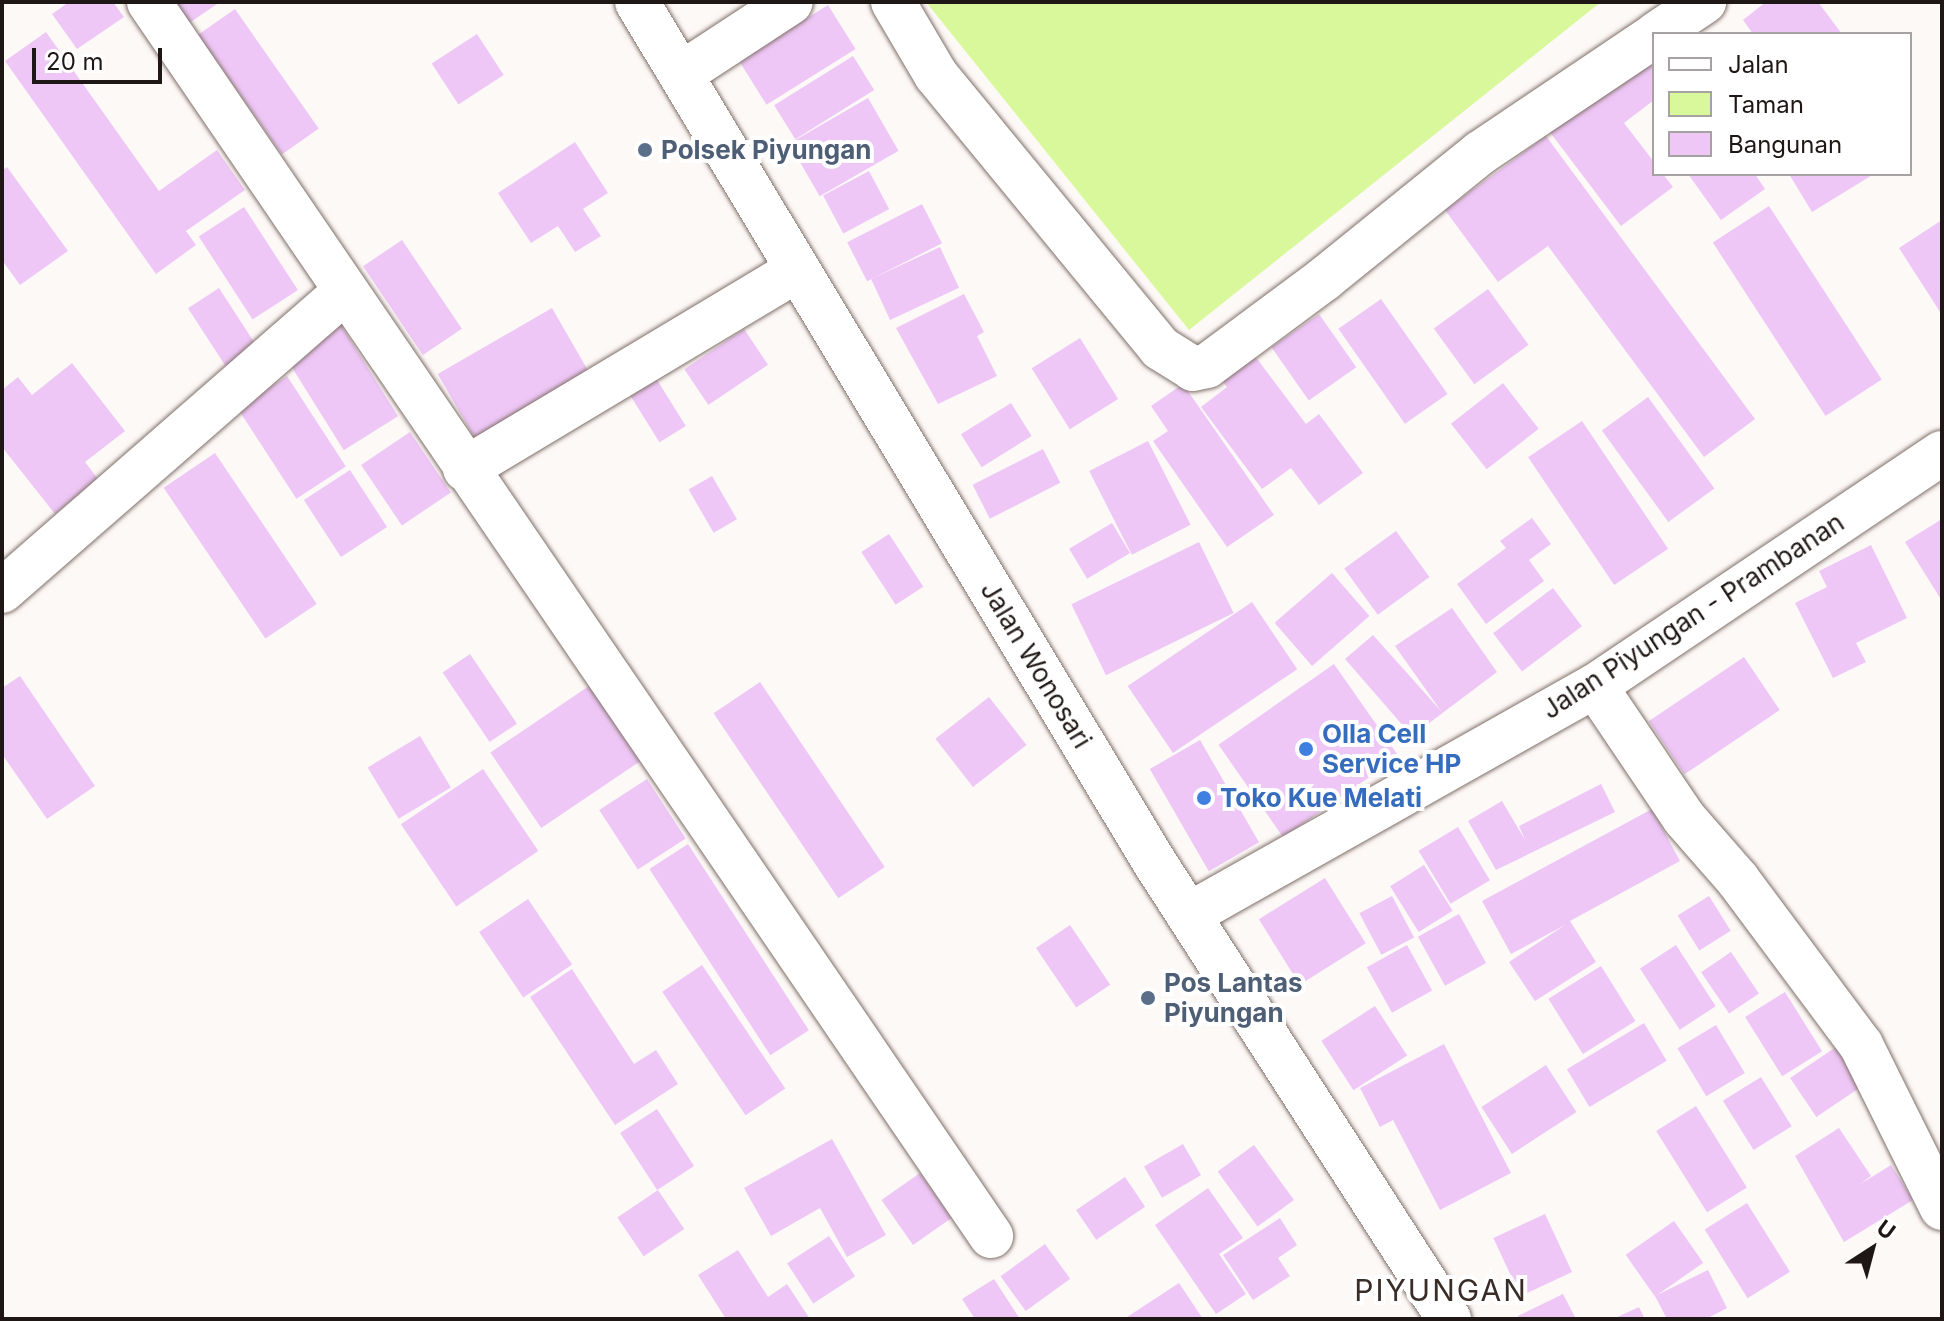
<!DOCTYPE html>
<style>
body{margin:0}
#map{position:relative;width:1944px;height:1321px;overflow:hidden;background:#fdf9f7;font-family:Inter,sans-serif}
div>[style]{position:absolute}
.green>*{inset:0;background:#d9f89b}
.building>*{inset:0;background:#eec7f7;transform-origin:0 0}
.roads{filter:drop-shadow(0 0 2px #807069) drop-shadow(0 0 2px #807069)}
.street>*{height:44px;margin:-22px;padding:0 22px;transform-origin:22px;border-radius:22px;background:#fff}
.primary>*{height:44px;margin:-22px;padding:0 22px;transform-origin:22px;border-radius:22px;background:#fff}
.highway>*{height:44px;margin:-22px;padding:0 22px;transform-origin:22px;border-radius:22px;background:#fff}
.dots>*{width:22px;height:22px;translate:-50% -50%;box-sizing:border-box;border:4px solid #fff;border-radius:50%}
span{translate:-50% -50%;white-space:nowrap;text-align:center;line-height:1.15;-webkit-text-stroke:8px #fff;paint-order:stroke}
.service-label{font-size:26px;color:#4e5e75;font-weight:700}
.left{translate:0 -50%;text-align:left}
.street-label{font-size:26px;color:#1e1715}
.shop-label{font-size:26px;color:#366cbe;font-weight:700}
.quarter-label{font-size:30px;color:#3a2c26;letter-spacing:2px}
.frame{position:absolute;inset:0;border:4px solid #1e1715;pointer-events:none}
.legend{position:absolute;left:1652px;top:32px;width:260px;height:144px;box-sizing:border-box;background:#fff;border:2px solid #a5a2a1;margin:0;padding:10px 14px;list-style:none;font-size:24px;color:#1e1715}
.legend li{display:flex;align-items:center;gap:16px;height:40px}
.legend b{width:40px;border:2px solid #a5a2a1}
.north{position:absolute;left:1832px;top:1209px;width:80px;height:80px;-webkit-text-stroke:6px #fff;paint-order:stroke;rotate:36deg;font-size:22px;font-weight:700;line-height:32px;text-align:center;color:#1e1715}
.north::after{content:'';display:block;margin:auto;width:28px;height:36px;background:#1e1715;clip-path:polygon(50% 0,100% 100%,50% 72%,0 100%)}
.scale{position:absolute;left:32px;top:48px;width:130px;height:36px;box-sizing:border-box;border:4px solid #1e1715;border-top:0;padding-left:10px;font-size:24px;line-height:28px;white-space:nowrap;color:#1e1715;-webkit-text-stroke:6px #fff;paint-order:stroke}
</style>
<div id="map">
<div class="green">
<div style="clip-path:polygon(926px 2px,1601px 2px,1189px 330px)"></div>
</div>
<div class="building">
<div style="clip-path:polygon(69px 2px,113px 2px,124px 17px,77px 49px,52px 14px)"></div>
<div style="clip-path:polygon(169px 2px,220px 2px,185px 26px)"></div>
<div style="clip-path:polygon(1766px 2px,1818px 2px,1842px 34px,1753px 34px,1743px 20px)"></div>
<div style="left:828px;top:5px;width:52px;height:105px;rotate:58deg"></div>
<div style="left:235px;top:9px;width:146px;height:45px;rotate:55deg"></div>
<div style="clip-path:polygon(46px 32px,159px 191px,217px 150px,245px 190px,186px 231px,196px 245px,156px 274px,5px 61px)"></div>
<div style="left:477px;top:34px;width:49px;height:54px;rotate:57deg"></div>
<div style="clip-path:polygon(1654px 45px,1654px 100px,1624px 123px,1654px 162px,1654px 174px,1663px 174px,1673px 187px,1621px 226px,1546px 127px)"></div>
<div style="left:853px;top:56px;width:40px;height:93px;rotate:58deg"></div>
<div style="left:868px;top:98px;width:61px;height:91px;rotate:60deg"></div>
<div style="clip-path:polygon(1546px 136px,1755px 419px,1704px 457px,1548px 246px,1498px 282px,1445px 210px)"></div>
<div style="clip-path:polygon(575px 142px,608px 193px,583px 209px,601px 236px,575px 252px,558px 226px,531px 243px,498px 193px)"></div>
<div style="clip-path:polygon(7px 167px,68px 251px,20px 285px,2px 260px,2px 171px)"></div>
<div style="left:869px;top:171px;width:43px;height:52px;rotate:62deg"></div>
<div style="clip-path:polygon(1688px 174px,1755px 174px,1765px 189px,1721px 220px)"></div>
<div style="clip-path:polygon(1789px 174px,1874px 174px,1812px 212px)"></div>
<div style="left:922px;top:204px;width:44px;height:84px;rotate:63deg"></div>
<div style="left:1769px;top:206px;width:207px;height:67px;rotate:57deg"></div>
<div style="left:244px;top:207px;width:99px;height:54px;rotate:57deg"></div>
<div style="clip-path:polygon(1942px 220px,1942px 315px,1899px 248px)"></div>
<div style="left:402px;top:240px;width:107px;height:47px;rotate:56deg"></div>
<div style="left:940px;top:247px;width:45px;height:76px;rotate:65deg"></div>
<div style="left:219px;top:288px;width:69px;height:37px;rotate:57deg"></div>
<div style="left:1488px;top:289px;width:69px;height:67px;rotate:54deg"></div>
<div style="clip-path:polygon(964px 294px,984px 332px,977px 336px,997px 376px,938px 404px,896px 328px)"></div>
<div style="left:1381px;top:299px;width:116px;height:52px;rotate:55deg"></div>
<div style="left:552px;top:308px;width:79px;height:132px;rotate:60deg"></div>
<div style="left:1319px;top:314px;width:65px;height:58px;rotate:55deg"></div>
<div style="left:336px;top:317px;width:117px;height:64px;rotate:58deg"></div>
<div style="left:744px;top:329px;width:43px;height:72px;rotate:56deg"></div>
<div style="left:1080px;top:338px;width:72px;height:57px;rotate:58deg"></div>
<div style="clip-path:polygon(1252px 352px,1306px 424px,1319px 414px,1363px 473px,1319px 505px,1291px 468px,1262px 489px,1201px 407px,1227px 387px,1220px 378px)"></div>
<div style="clip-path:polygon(72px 363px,125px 431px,85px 462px,98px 479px,55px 514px,2px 447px,2px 390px,18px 377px,32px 395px)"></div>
<div style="left:654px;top:375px;width:60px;height:31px;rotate:58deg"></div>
<div style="left:287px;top:376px;width:108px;height:59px;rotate:57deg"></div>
<div style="left:1503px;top:383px;width:58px;height:66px;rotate:52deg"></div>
<div style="clip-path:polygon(1183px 384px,1274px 515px,1227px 547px,1153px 441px,1168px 431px,1151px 406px)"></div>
<div style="left:1648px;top:397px;width:113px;height:57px;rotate:54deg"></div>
<div style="left:1011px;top:403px;width:39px;height:59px;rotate:58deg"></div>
<div style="left:1582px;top:421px;width:154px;height:65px;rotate:56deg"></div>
<div style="left:410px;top:432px;width:73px;height:59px;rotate:56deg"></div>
<div style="left:1148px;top:441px;width:94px;height:66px;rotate:63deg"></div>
<div style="left:1043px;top:449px;width:38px;height:79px;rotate:63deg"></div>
<div style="left:215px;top:453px;width:182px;height:62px;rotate:56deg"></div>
<div style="left:350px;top:470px;width:68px;height:55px;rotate:57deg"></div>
<div style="left:712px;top:476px;width:50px;height:27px;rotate:60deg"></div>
<div style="clip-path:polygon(1532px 518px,1551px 544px,1529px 560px,1544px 581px,1486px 624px,1457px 584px,1506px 548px,1500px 541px)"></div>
<div style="clip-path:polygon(1942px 519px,1942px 601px,1905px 542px)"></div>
<div style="left:1112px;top:523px;width:35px;height:50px;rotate:59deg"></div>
<div style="left:1396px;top:531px;width:57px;height:64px;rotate:54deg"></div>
<div style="left:889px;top:534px;width:63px;height:33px;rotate:57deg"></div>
<div style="left:1199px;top:542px;width:79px;height:142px;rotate:64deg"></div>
<div style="clip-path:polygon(1871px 545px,1907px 618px,1856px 643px,1866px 662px,1833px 678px,1795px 603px,1827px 587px,1819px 571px)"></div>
<div style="left:1332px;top:573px;width:57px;height:76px;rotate:49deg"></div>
<div style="left:1553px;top:588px;width:48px;height:75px;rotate:53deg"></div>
<div style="left:1252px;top:602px;width:81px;height:150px;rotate:56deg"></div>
<div style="clip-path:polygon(1452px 608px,1497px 672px,1412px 736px,1345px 659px,1373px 635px,1441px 711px,1395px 646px)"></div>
<div style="left:470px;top:654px;width:84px;height:33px;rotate:56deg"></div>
<div style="left:1744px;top:657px;width:64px;height:115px;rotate:56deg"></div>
<div style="left:1334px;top:664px;width:113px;height:141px;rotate:55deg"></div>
<div style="clip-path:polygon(20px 676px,95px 786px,47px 819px,2px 754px,2px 688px)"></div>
<div style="left:760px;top:682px;width:223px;height:56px;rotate:56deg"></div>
<div style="left:589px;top:686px;width:91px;height:119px;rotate:56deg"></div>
<div style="left:989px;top:697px;width:61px;height:68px;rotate:52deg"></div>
<div style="left:420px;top:736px;width:60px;height:61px;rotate:59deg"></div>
<div style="left:1200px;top:740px;width:118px;height:58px;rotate:60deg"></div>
<div style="left:483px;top:769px;width:99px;height:99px;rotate:56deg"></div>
<div style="left:647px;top:779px;width:71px;height:57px;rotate:57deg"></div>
<div style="clip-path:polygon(1601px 784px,1615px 812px,1496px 870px,1468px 821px,1502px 801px,1525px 840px,1519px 826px)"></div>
<div style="clip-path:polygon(1652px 809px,1680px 861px,1570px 921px,1596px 962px,1535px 1001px,1509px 962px,1565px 925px,1511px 954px,1482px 901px)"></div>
<div style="left:1458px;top:827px;width:62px;height:46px;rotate:59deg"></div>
<div style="left:688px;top:844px;width:222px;height:46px;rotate:57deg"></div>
<div style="left:1424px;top:865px;width:54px;height:40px;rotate:58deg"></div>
<div style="left:1325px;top:878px;width:77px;height:78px;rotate:58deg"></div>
<div style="left:1392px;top:896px;width:47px;height:37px;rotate:62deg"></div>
<div style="left:1709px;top:896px;width:41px;height:37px;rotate:58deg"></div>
<div style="left:528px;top:899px;width:79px;height:59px;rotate:56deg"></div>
<div style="left:1459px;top:914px;width:56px;height:47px;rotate:61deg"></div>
<div style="left:1070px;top:925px;width:72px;height:41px;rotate:56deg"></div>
<div style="left:1407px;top:945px;width:52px;height:46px;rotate:61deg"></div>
<div style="left:1676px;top:945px;width:73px;height:43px;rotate:57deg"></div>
<div style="left:1731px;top:952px;width:50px;height:36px;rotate:56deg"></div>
<div style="left:702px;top:965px;width:149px;height:48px;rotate:56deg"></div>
<div style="left:1601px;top:966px;width:65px;height:62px;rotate:58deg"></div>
<div style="clip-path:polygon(572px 969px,634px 1064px,656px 1050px,678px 1084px,615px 1125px,530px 997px)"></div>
<div style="left:1785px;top:992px;width:70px;height:47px;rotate:58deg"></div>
<div style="left:1375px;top:1006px;width:59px;height:64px;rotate:57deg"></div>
<div style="left:1644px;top:1023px;width:44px;height:90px;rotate:59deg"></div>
<div style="left:1716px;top:1025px;width:56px;height:45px;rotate:59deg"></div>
<div style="clip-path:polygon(1444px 1044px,1511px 1173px,1440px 1210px,1393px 1120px,1380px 1127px,1360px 1088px)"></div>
<div style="left:1839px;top:1045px;width:47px;height:59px;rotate:56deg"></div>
<div style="left:1546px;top:1065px;width:56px;height:77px;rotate:57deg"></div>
<div style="left:1761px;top:1077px;width:58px;height:45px;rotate:58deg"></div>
<div style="left:1696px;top:1106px;width:96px;height:47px;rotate:58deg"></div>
<div style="left:657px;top:1109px;width:68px;height:44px;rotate:57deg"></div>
<div style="clip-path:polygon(1839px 1128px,1871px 1176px,1859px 1185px,1891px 1165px,1913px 1200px,1844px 1242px,1795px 1156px)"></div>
<div style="clip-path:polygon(832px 1139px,886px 1235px,847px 1257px,820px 1208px,771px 1236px,744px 1188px)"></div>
<div style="left:1183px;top:1144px;width:36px;height:45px;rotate:60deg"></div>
<div style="left:1254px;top:1145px;width:68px;height:45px;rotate:54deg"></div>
<div style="left:920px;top:1173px;width:55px;height:47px;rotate:55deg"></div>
<div style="left:1125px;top:1177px;width:36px;height:59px;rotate:56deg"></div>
<div style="clip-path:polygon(1208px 1188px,1243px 1238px,1219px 1254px,1246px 1294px,1216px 1314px,1155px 1225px)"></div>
<div style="left:658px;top:1190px;width:47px;height:49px;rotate:56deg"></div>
<div style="left:1747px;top:1203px;width:81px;height:50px;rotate:58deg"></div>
<div style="left:1545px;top:1214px;width:64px;height:57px;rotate:65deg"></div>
<div style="clip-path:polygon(1280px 1218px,1297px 1245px,1278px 1258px,1290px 1276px,1253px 1300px,1223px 1255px)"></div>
<div style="left:1674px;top:1221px;width:51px;height:59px;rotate:55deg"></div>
<div style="left:829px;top:1236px;width:48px;height:50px;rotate:57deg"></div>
<div style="left:1045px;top:1244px;width:43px;height:55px;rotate:54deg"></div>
<div style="clip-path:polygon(738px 1250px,768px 1297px,787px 1284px,810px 1319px,726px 1319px,698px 1275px)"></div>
<div style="clip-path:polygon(1708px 1270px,1727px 1308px,1706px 1319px,1667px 1319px,1655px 1296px)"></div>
<div style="clip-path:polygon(994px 1279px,1020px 1319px,975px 1319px,962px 1299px)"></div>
<div style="clip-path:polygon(1179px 1283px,1203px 1319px,1124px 1319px)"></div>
<div style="clip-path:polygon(1563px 1294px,1576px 1319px,1519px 1319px,1518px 1316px)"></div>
<div style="clip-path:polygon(1639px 1307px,1645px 1319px,1613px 1319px)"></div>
</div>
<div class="roads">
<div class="street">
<div style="left:149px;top:2px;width:1494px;rotate:55.69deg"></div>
<div style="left:893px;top:2px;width:85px;rotate:59.5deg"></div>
<div style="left:936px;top:75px;width:353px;rotate:50.6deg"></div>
<div style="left:1160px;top:348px;width:39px;rotate:32deg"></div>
<div style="left:1193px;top:369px;width:14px;rotate:-12deg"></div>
<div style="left:1207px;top:366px;width:146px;rotate:-36.6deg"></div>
<div style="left:1324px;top:279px;width:201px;rotate:-38.9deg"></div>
<div style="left:1480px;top:153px;width:210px;rotate:-33.9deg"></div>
<div style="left:1656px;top:34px;width:58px;rotate:-33.7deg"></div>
<div style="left:681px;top:74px;width:131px;rotate:-33.2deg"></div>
<div style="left:465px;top:469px;width:388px;rotate:-30.9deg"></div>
<div style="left:2px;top:591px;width:455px;rotate:-41.1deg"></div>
<div style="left:1595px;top:686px;width:159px;rotate:56deg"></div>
<div style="left:1684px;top:818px;width:82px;rotate:48.9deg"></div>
<div style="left:1738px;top:880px;width:206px;rotate:53.3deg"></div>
<div style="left:1861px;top:1045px;width:182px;rotate:63.6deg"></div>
</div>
<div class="primary">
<div style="left:1190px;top:914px;width:465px;rotate:-29.4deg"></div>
<div style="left:1595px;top:686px;width:418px;rotate:-33.9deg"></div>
</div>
<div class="highway">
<div style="left:637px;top:2px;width:1005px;rotate:58.97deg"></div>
<div style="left:1155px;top:863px;width:543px;rotate:57.19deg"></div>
</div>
</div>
<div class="dots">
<div style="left:645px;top:150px;background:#5c6f8a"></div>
<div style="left:1306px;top:749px;background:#3f7fe0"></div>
<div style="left:1204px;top:798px;background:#3f7fe0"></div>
<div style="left:1148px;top:998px;background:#5c6f8a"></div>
</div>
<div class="service-label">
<span class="left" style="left:661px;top:150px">Polsek Piyungan</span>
<span class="left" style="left:1164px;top:998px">Pos Lantas<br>Piyungan</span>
</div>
<div class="street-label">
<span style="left:1693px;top:616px;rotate:-33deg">Jalan Piyungan - Prambanan</span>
<span style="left:1036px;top:665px;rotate:59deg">Jalan Wonosari</span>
</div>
<div class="shop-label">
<span class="left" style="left:1322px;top:749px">Olla Cell<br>Service HP</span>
<span class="left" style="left:1220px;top:798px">Toko Kue Melati</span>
</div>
<div class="quarter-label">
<span style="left:1441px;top:1290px">PIYUNGAN</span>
</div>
<div class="frame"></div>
<ul class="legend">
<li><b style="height:10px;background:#fff"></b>Jalan</li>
<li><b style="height:22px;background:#d9f89b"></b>Taman</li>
<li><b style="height:22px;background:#eec7f7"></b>Bangunan</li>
</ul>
<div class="north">U</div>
<div class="scale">20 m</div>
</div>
